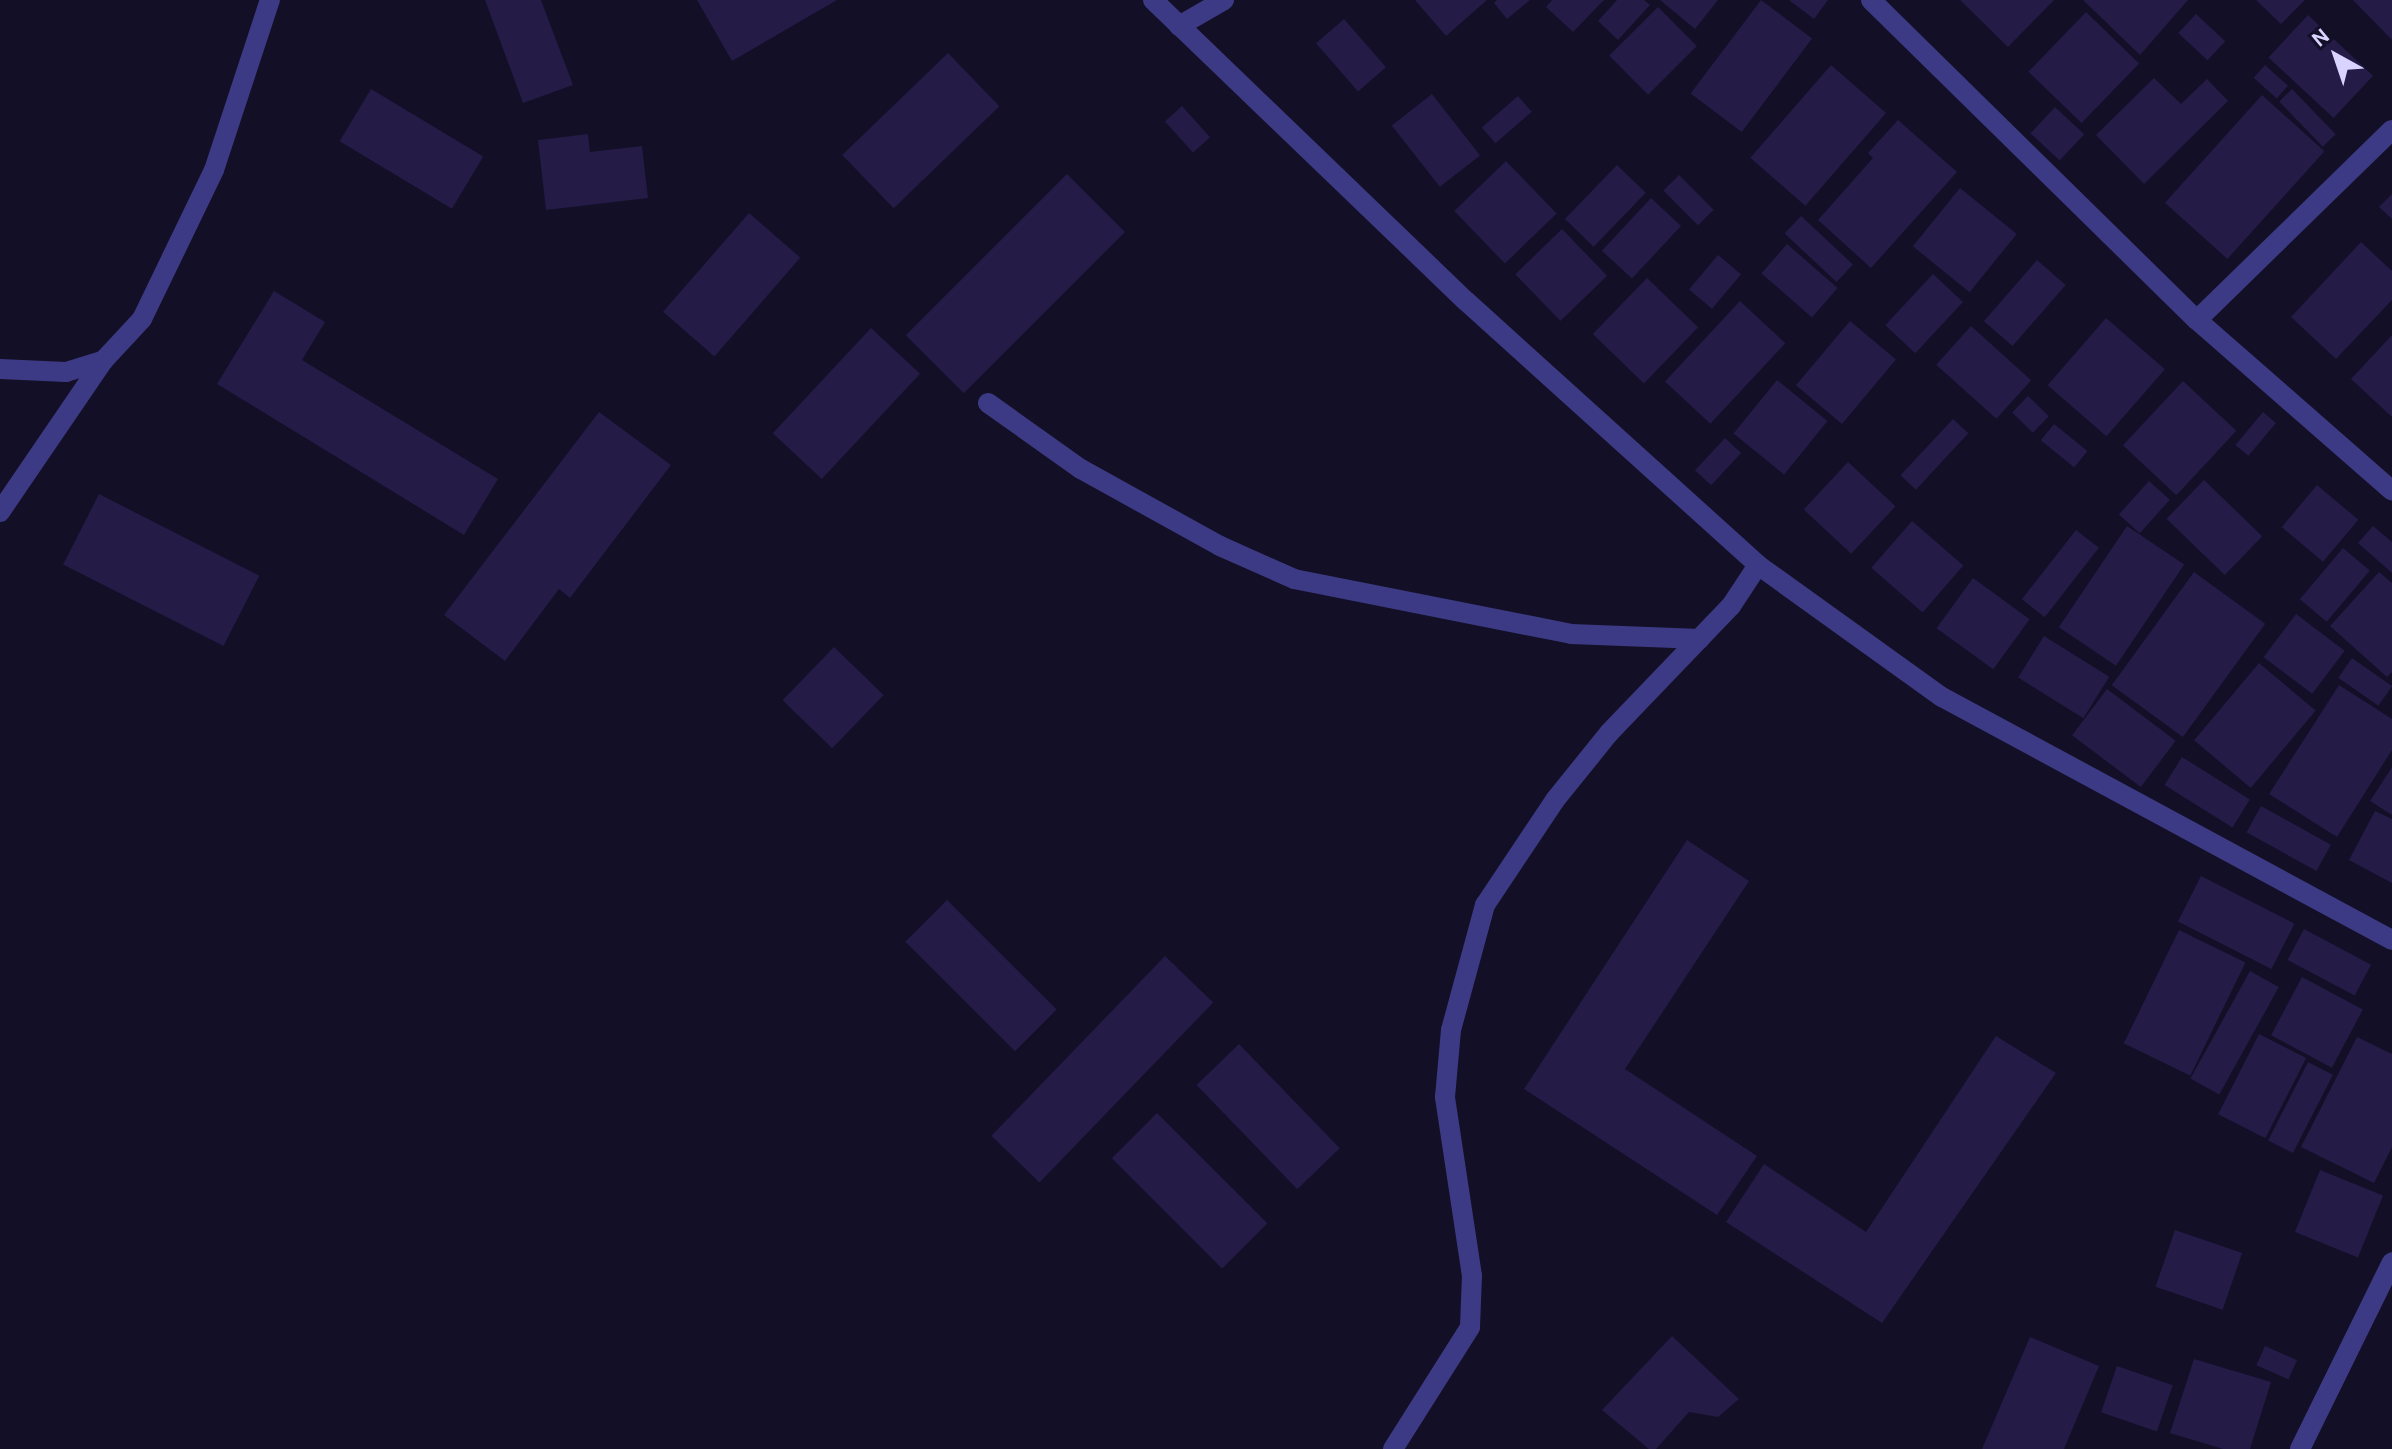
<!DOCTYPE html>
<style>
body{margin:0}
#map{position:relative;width:2392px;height:1449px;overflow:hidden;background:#130f26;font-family:Karla,sans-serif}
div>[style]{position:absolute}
.building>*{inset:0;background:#241b47;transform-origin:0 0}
.minor>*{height:20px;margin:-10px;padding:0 10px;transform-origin:10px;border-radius:10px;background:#3d3a85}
span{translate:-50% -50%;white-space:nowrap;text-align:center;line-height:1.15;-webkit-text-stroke:7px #130f26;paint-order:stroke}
.north{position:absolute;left:2296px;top:16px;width:80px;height:80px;-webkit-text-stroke:6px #130f26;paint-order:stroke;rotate:320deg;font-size:22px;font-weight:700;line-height:32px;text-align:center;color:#d9d4ff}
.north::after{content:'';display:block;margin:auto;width:28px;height:36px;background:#d9d4ff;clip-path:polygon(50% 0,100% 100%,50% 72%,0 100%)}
</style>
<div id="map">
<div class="building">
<div style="clip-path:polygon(485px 0,541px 0,573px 85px,523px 103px)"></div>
<div style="clip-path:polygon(697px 0,837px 0,732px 61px)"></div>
<div style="clip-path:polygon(1415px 0,1487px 0,1446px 36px)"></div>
<div style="clip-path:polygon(1497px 0,1530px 0,1507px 19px,1494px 3px)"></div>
<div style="clip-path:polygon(1552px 0,1604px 0,1573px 32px,1546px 7px)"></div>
<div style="clip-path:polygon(1617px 0,1644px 0,1650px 5px,1618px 40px,1598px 21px)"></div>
<div style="clip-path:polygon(1660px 0,1718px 0,1695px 29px)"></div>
<div style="left:1761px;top:0;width:64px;height:117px;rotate:37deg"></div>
<div style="clip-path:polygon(1789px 0,1828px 0,1814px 19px)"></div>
<div style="clip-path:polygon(1960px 0,2054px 0,2008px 47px)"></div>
<div style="clip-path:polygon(2083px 0,2188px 0,2140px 55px)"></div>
<div style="clip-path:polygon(2256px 0,2305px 0,2281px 24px)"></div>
<div style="clip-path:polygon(2353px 0,2392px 0,2392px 40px)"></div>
<div style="left:1658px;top:7px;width:55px;height:69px;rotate:45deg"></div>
<div style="left:2086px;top:12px;width:74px;height:83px;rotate:44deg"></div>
<div style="left:2196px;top:14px;width:40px;height:26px;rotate:43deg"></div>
<div style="left:2308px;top:15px;width:89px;height:58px;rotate:43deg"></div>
<div style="left:1344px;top:19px;width:64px;height:37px;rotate:49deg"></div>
<div style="left:948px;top:53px;width:74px;height:147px;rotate:46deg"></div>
<div style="left:1831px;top:65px;width:73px;height:123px;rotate:41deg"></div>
<div style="left:2265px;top:65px;width:31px;height:17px;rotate:42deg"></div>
<div style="clip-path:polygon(2154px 78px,2181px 104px,2207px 79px,2228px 101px,2144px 184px,2096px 135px)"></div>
<div style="left:371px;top:89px;width:131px;height:61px;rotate:31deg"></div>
<div style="left:2292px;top:89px;width:63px;height:18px;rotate:46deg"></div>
<div style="left:1432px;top:94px;width:78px;height:51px;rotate:52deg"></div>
<div style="left:2262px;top:95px;width:84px;height:145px;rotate:42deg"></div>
<div style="left:1518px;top:96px;width:21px;height:48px;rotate:49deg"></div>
<div style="left:1182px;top:106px;width:42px;height:23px;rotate:48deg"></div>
<div style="left:2055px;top:107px;width:40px;height:36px;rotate:43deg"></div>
<div style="clip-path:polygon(1898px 120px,1957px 172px,1871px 268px,1818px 220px,1873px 158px,1868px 153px)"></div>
<div style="clip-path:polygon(588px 134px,590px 152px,642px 146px,648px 198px,546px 210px,538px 140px)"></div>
<div style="left:1506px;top:161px;width:73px;height:72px;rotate:46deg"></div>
<div style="left:1617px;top:165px;width:40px;height:75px;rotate:44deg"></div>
<div style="left:1067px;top:174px;width:82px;height:228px;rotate:45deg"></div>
<div style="left:1679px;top:175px;width:49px;height:22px;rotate:45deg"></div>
<div style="left:1960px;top:188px;width:73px;height:75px;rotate:39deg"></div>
<div style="clip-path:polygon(2392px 194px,2392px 219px,2379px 207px)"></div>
<div style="left:1651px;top:198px;width:41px;height:72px;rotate:43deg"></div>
<div style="left:749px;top:213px;width:68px;height:131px;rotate:41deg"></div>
<div style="left:1801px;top:216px;width:71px;height:24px;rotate:43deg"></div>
<div style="left:1562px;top:229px;width:65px;height:65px;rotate:46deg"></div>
<div style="clip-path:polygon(2361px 242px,2392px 271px,2392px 300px,2336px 359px,2291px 317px)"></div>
<div style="left:1787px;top:244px;width:67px;height:39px;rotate:41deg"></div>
<div style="left:1718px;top:255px;width:30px;height:45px;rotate:40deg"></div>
<div style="left:2037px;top:260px;width:38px;height:81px;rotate:41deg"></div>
<div style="left:1933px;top:274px;width:41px;height:70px;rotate:43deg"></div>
<div style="left:1647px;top:278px;width:71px;height:78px;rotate:44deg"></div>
<div style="clip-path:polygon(274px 291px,325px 322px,302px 360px,498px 479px,464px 535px,217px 384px)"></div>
<div style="left:1740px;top:301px;width:62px;height:110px;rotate:43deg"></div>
<div style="left:2106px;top:318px;width:78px;height:89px;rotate:41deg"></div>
<div style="left:1850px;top:321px;width:60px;height:84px;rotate:40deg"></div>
<div style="left:1971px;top:326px;width:81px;height:52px;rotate:42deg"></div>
<div style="left:871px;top:328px;width:67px;height:144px;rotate:43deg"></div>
<div style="clip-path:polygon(2392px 335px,2392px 417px,2351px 379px)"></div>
<div style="left:1777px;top:380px;width:65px;height:69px;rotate:39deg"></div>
<div style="left:2183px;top:381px;width:73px;height:88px;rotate:43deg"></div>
<div style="left:2028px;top:396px;width:29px;height:23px;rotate:44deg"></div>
<div style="clip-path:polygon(599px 412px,671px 465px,570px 598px,559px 589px,505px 661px,444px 615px)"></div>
<div style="left:2263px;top:412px;width:17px;height:43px;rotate:40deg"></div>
<div style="left:1953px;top:419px;width:21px;height:77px;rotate:43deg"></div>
<div style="left:2054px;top:424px;width:43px;height:21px;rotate:39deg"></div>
<div style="left:1725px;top:438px;width:22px;height:44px;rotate:43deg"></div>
<div style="left:1848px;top:462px;width:65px;height:65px;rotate:43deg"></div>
<div style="left:2204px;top:480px;width:81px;height:54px;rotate:44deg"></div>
<div style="left:2149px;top:481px;width:28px;height:45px;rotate:42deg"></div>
<div style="left:2317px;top:485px;width:54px;height:55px;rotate:40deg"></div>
<div style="left:99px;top:494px;width:180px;height:79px;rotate:27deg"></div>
<div style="left:1912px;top:521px;width:68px;height:62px;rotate:41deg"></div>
<div style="left:2127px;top:526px;width:69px;height:122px;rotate:34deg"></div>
<div style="clip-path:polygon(2373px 526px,2392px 542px,2392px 573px,2358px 543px)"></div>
<div style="left:2076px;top:530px;width:29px;height:88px;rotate:38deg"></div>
<div style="left:2343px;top:548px;width:35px;height:67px;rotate:40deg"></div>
<div style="left:2194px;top:572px;width:88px;height:140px;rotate:36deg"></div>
<div style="clip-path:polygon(2379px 572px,2392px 583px,2392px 672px,2387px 677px,2330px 626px)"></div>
<div style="left:1973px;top:578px;width:70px;height:62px;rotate:36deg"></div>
<div style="left:2296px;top:614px;width:61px;height:54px;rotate:37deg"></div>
<div style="left:2044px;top:636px;width:77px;height:49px;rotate:32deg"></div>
<div style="left:834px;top:647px;width:69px;height:74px;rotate:44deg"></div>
<div style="left:2352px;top:658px;width:49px;height:24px;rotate:35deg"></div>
<div style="left:2259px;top:663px;width:74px;height:101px;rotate:40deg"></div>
<div style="clip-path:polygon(2339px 685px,2392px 719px,2392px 750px,2337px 837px,2269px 794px)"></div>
<div style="left:2107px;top:689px;width:86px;height:58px;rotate:37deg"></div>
<div style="left:2182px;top:757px;width:80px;height:33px;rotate:32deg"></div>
<div style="clip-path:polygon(2392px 767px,2392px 815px,2370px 801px)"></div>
<div style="left:2261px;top:806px;width:80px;height:30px;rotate:29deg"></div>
<div style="clip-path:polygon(2375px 811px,2392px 819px,2392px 883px,2349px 860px)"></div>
<div style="clip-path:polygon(1687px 840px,1749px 881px,1625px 1069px,1757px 1156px,1717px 1215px,1524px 1089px)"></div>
<div style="left:2201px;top:876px;width:105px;height:51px;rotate:27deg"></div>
<div style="left:947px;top:900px;width:155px;height:59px;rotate:45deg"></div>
<div style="left:2304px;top:929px;width:76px;height:35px;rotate:28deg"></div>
<div style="left:2179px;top:930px;width:74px;height:126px;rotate:26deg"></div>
<div style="left:1165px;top:956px;width:67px;height:250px;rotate:44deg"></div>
<div style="left:2250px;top:971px;width:33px;height:123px;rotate:29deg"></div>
<div style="left:2302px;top:977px;width:69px;height:66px;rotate:28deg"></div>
<div style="left:2259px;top:1034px;width:53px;height:90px;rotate:27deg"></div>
<div style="clip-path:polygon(1996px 1036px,2056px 1073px,1882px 1323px,1726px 1222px,1764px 1164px,1866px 1232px)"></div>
<div style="clip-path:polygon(2357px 1037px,2392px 1054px,2392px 1147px,2374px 1183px,2301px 1147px)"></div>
<div style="left:1239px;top:1044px;width:145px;height:59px;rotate:46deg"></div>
<div style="left:2308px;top:1062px;width:28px;height:88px;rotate:27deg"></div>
<div style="left:1157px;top:1113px;width:156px;height:64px;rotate:45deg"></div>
<div style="left:2320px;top:1170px;width:68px;height:67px;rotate:22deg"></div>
<div style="left:2175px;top:1230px;width:71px;height:60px;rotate:19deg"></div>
<div style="clip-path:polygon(1672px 1336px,1739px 1399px,1718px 1417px,1689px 1412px,1656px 1449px,1649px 1449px,1602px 1410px)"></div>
<div style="clip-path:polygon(2030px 1337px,2099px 1366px,2064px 1449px,1982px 1449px)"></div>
<div style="left:2265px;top:1346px;width:35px;height:21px;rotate:24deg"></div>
<div style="clip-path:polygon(2194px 1359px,2271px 1382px,2250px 1449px,2223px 1449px,2170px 1433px)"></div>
<div style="left:2117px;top:1366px;width:59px;height:49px;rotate:19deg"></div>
</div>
<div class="minor">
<div style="left:1153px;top:0;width:434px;rotate:43.9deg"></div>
<div style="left:1466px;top:301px;width:394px;rotate:42.1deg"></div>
<div style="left:1758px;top:565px;width:226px;rotate:35.7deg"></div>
<div style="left:1942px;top:697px;width:511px;rotate:28.37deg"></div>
<div style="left:1871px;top:0;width:457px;rotate:44.5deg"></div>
<div style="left:2197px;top:320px;width:259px;rotate:41.2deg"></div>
<div style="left:1179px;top:26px;width:52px;rotate:-30deg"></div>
<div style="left:2197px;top:320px;width:272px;rotate:-44.3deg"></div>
<div style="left:0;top:369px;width:66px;rotate:2.6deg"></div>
<div style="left:66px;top:372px;width:39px;rotate:-17deg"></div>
<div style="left:988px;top:403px;width:114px;rotate:35.4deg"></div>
<div style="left:1081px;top:469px;width:159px;rotate:29deg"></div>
<div style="left:1220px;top:546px;width:81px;rotate:24deg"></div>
<div style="left:1294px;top:579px;width:282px;rotate:11.2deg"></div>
<div style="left:1571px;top:634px;width:129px;rotate:2.2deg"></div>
<div style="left:0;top:512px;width:183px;rotate:-55.7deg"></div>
<div style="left:103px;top:361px;width:57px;rotate:-47.1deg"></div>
<div style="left:142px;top:319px;width:165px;rotate:-64.2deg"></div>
<div style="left:214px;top:170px;width:179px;rotate:-71.8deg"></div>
<div style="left:1393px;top:1449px;width:144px;rotate:-57.7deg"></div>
<div style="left:1470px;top:1327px;width:51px;rotate:-87.8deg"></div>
<div style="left:1472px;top:1276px;width:181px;rotate:-98.6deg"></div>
<div style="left:1445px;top:1097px;width:67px;rotate:-84.9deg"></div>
<div style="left:1451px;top:1030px;width:130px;rotate:-74.8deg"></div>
<div style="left:1485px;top:905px;width:126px;rotate:-56.3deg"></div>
<div style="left:1555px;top:800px;width:86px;rotate:-51.1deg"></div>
<div style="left:1609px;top:733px;width:176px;rotate:-46.2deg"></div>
<div style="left:1731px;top:606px;width:49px;rotate:-56.6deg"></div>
<div style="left:2300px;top:1449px;width:208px;rotate:-63.8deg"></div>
</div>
<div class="north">N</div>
</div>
